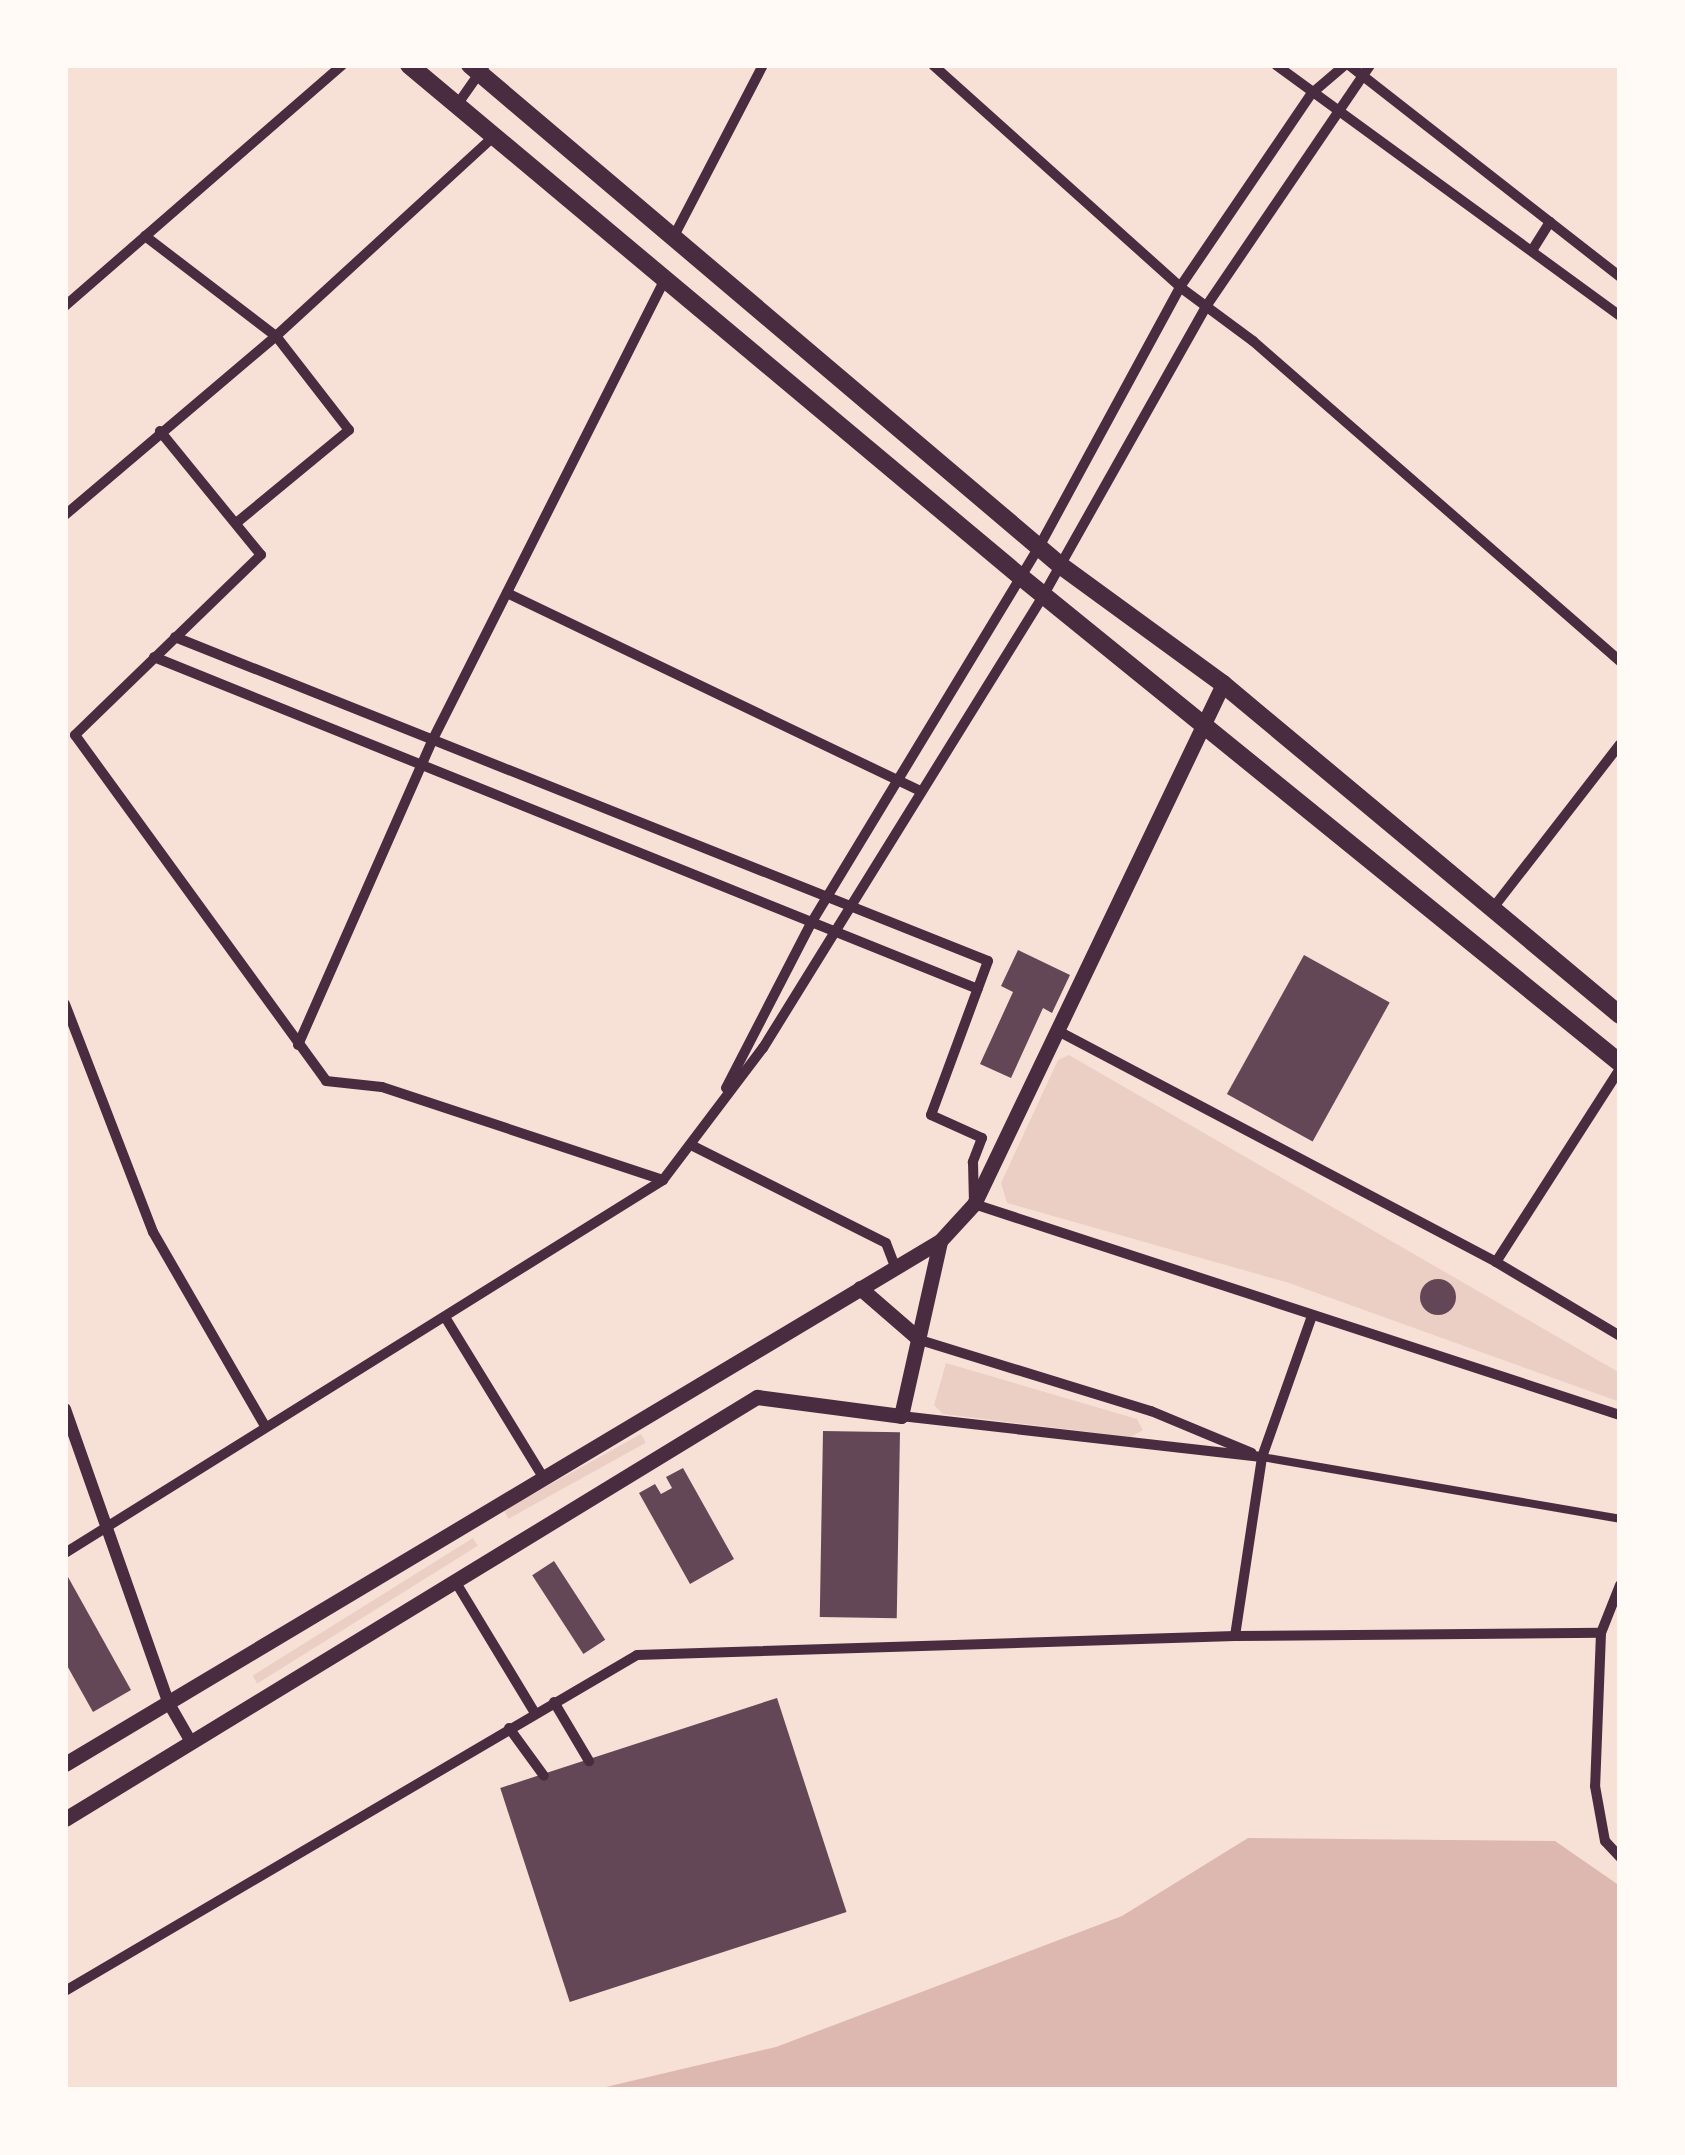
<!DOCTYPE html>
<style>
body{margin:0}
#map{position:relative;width:1685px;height:2155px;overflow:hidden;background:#f7e1d7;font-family:Montserrat,sans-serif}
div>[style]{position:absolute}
.green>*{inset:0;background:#ebcfc5;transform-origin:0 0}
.water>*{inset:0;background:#dcb8b0}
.building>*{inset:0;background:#644757;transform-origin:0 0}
.round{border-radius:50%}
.pedestrian>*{height:8px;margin:-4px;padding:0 4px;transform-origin:4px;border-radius:4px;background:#4a2c40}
.minor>*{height:10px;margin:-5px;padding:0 5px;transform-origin:5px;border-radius:5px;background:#4a2c40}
.tertiary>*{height:12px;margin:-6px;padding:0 6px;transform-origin:6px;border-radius:6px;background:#4a2c40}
.secondary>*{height:15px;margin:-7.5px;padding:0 7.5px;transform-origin:7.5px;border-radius:7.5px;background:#4a2c40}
.trunk>*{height:18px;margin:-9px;padding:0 9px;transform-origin:9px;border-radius:9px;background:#4a2c40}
span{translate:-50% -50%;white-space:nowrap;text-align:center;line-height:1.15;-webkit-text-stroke:8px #fffaf5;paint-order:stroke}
.frame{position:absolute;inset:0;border:68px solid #fffaf5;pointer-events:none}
</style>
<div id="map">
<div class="green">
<div style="clip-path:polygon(1069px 1055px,1620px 1373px,1620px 1402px,1289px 1283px,1007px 1203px,1001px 1183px,1058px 1060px)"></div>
<div style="clip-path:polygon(946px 1363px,1137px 1419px,1143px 1430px,1131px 1437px,943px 1414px,934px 1405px)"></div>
<div style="left:641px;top:1434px;width:10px;height:157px;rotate:61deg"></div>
<div style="left:473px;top:1538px;width:9px;height:260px;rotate:58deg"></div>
</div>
<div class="water">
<div style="clip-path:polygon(1248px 1838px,1555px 1841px,1620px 1886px,1620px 2090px,593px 2090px,776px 2047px,1122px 1916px)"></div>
</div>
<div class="building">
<div style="clip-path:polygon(1018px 950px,1070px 975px,1052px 1013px,1043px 1008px,1011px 1078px,980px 1064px,1013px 992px,1001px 986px)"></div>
<div style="left:1304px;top:955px;width:98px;height:159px;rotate:29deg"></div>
<div class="round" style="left:1420px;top:1279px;width:36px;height:36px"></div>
<div style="left:823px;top:1431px;width:77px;height:186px;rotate:1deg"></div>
<div style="clip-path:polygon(683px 1468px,734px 1559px,690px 1584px,639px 1493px,655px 1484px,661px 1494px,672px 1488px,666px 1477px)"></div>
<div style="left:554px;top:1561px;width:94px;height:26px;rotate:57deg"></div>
<div style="clip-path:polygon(68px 1577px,131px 1690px,93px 1712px,65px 1662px)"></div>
<div style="left:777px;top:1698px;width:225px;height:291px;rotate:72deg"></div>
</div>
<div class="pedestrian">
<div style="left:1262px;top:1457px;width:363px;rotate:9.8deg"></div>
</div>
<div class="minor">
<div style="left:933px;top:65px;width:332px;rotate:41.9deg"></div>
<div style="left:1180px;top:287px;width:91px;rotate:36.5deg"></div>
<div style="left:1253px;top:341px;width:487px;rotate:41.1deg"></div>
<div style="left:1276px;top:65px;width:426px;rotate:36.1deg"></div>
<div style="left:1349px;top:65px;width:344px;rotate:38deg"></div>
<div style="left:457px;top:105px;width:49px;rotate:-55deg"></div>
<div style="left:145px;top:236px;width:165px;rotate:37.4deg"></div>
<div style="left:276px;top:336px;width:119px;rotate:52.2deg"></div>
<div style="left:349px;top:430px;width:146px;rotate:140.5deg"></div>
<div style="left:674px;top:236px;width:193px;rotate:-62.5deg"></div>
<div style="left:1533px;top:249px;width:32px;rotate:-58deg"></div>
<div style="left:65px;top:306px;width:367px;rotate:-41deg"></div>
<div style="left:65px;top:515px;width:277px;rotate:-40.3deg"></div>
<div style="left:276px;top:336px;width:294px;rotate:-42.5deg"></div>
<div style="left:507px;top:593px;width:459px;rotate:25.6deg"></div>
<div style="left:175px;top:637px;width:875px;rotate:21.73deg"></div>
<div style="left:988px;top:961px;width:164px;rotate:110.3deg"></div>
<div style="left:931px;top:1115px;width:56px;rotate:24.3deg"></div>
<div style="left:982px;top:1138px;width:26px;rotate:111deg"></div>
<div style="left:973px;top:1162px;width:42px;rotate:88.6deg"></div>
<div style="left:974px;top:1204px;width:680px;rotate:18.09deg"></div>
<div style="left:154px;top:657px;width:888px;rotate:21.95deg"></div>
<div style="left:75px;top:735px;width:427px;rotate:54deg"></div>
<div style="left:326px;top:1081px;width:56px;rotate:6.1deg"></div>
<div style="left:382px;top:1087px;width:296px;rotate:18.3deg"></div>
<div style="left:75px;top:735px;width:259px;rotate:-44.1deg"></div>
<div style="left:261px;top:555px;width:160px;rotate:-129.2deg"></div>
<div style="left:1493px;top:908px;width:207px;rotate:-52.2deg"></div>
<div style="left:65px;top:1004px;width:244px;rotate:68.9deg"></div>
<div style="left:153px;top:1232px;width:222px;rotate:60deg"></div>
<div style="left:1060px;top:1032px;width:493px;rotate:27.8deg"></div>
<div style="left:1496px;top:1262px;width:144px;rotate:30.8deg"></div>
<div style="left:298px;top:1045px;width:332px;rotate:-66.2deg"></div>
<div style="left:432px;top:741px;width:515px;rotate:-63.24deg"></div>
<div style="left:726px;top:1088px;width:183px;rotate:-62.7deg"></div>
<div style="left:810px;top:925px;width:442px;rotate:-58.8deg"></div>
<div style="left:1039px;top:547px;width:296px;rotate:-61.5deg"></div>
<div style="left:1180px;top:287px;width:233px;rotate:-55.8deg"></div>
<div style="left:1311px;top:94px;width:45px;rotate:-40.5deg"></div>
<div style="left:693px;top:1146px;width:216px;rotate:26.7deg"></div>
<div style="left:886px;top:1243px;width:26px;rotate:69deg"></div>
<div style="left:1496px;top:1262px;width:229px;rotate:-57.3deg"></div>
<div style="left:445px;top:1317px;width:188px;rotate:58.5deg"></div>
<div style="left:920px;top:1340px;width:242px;rotate:17.1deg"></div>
<div style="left:1151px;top:1411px;width:109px;rotate:22.6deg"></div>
<div style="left:901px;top:1416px;width:363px;rotate:6.5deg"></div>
<div style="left:65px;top:1553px;width:705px;rotate:-31.95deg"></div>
<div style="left:663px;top:1180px;width:166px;rotate:-52.9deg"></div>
<div style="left:763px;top:1048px;width:532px;rotate:-58.22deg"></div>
<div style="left:1043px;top:596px;width:330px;rotate:-60.6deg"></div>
<div style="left:1205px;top:308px;width:294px;rotate:-55.8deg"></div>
<div style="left:455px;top:1581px;width:154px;rotate:58.8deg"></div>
<div style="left:1620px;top:1585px;width:52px;rotate:111.6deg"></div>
<div style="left:1601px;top:1633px;width:153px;rotate:92.2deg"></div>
<div style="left:1595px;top:1786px;width:56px;rotate:79.7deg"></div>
<div style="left:1605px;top:1841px;width:22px;rotate:47deg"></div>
<div style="left:1235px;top:1636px;width:181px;rotate:-81.4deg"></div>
<div style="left:1262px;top:1457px;width:146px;rotate:-70.5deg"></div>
<div style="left:554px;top:1702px;width:69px;rotate:59.3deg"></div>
<div style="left:509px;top:1728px;width:59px;rotate:53.9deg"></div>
<div style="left:65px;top:1991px;width:663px;rotate:-30.43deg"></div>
<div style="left:637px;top:1655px;width:598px;rotate:-1.82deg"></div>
<div style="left:1235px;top:1636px;width:366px;rotate:-0.5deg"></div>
</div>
<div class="tertiary">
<div style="left:65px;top:1409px;width:311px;rotate:70.6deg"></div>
<div style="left:168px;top:1702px;width:46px;rotate:60.1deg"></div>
</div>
<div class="secondary">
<div style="left:860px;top:1288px;width:79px;rotate:40.9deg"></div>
<div style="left:65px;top:1764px;width:1019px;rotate:-30.87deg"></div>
<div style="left:940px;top:1241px;width:50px;rotate:-47.4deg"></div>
<div style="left:974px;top:1204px;width:577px;rotate:-64.41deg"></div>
<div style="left:65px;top:1819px;width:811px;rotate:-31.38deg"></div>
<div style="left:757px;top:1397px;width:145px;rotate:7.5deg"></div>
<div style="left:901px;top:1416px;width:179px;rotate:-77.4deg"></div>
</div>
<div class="trunk">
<div style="left:409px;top:65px;width:798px;rotate:39.92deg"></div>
<div style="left:1021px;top:577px;width:771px;rotate:39.05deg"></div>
<div style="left:470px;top:65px;width:773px;rotate:40.28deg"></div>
<div style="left:1060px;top:565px;width:202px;rotate:36.1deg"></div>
<div style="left:1223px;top:684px;width:517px;rotate:39.82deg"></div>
</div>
<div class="frame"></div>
</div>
